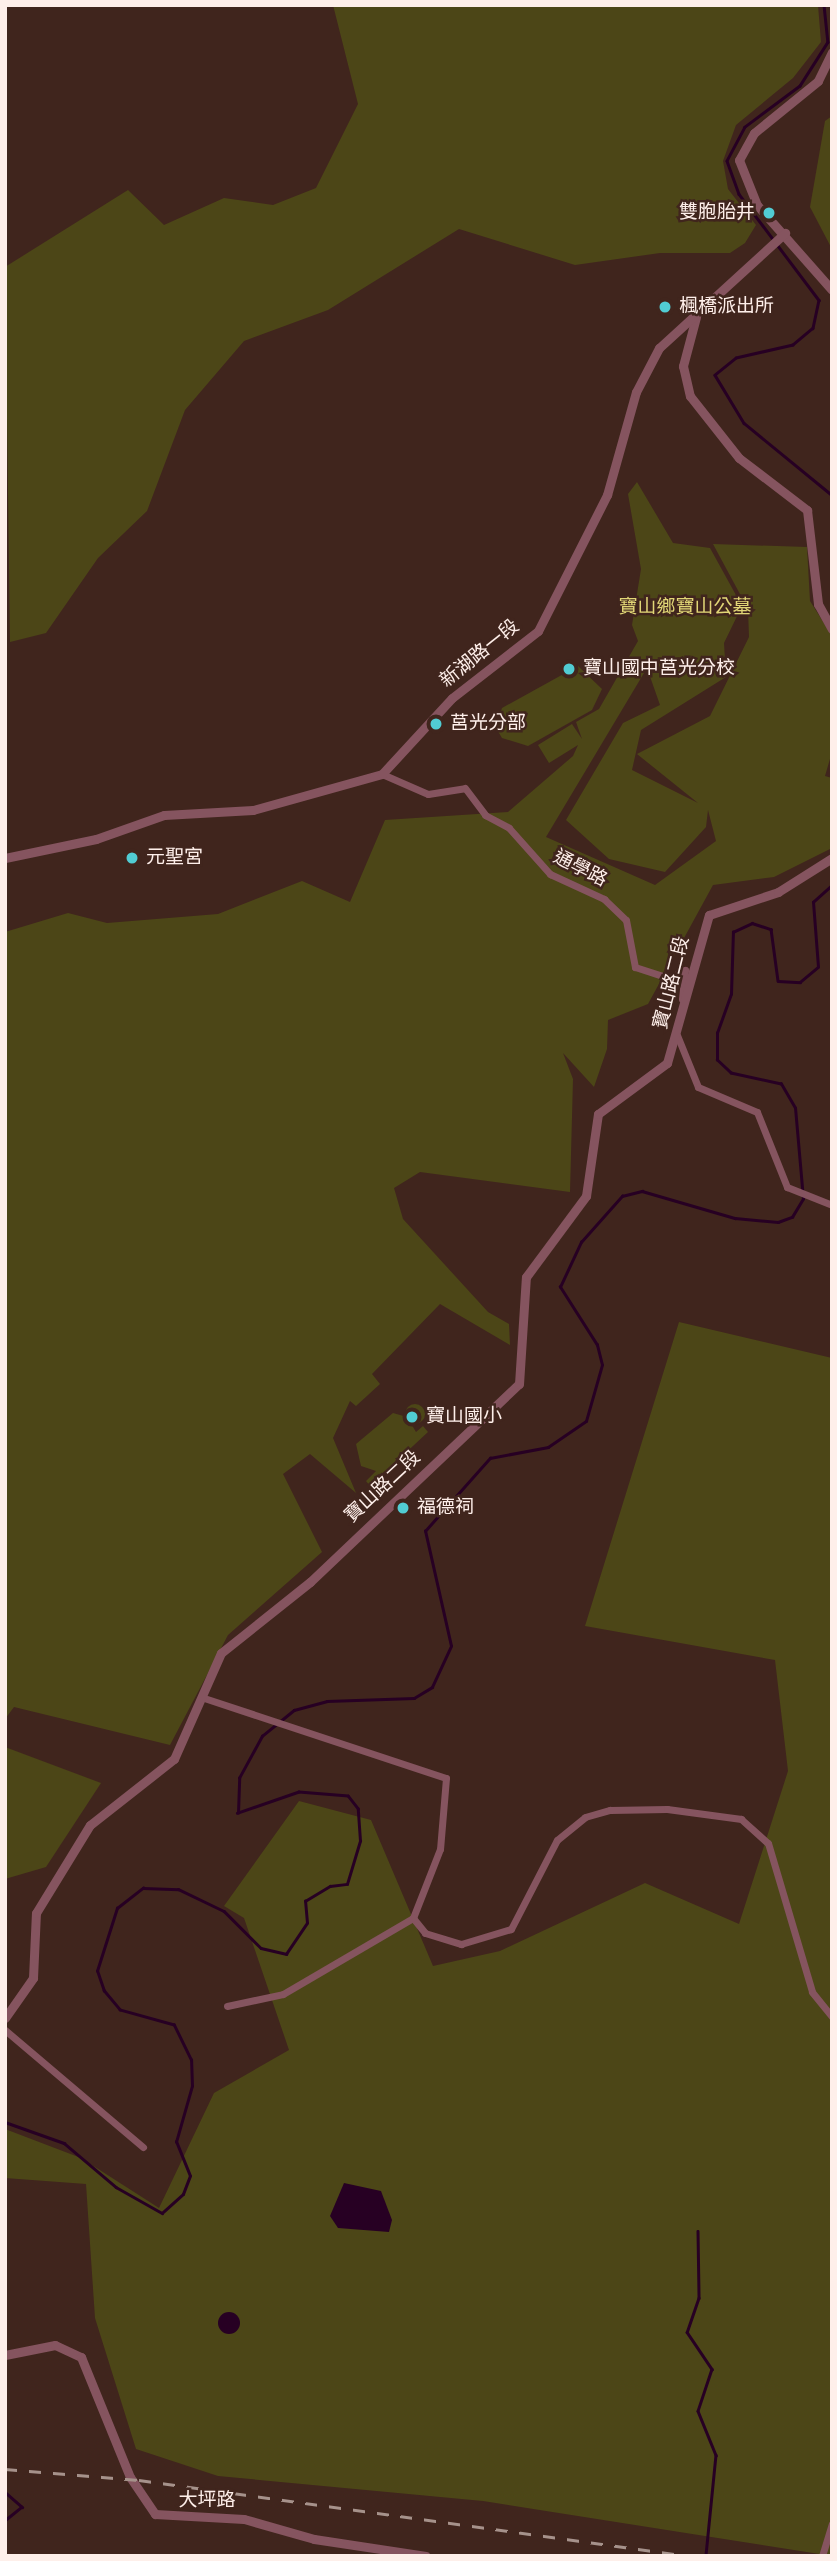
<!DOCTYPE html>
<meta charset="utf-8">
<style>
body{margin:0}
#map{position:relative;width:837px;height:2561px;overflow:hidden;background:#40251d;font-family:"Varela Round","Noto Sans TC",sans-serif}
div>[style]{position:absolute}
.green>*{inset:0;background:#4c4617}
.round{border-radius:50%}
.water>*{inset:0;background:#270023}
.stream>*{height:2.5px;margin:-1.25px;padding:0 1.25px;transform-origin:1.25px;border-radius:1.25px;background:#270023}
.minor>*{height:7px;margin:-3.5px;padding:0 3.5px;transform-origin:3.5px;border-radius:3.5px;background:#85545f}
.tertiary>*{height:9px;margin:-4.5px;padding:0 4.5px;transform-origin:4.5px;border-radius:4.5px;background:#85545f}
.rail>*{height:2.5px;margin-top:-1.25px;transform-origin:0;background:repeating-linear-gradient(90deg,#a6928b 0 12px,transparent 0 24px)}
.dots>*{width:19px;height:19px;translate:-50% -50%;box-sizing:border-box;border:4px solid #40251d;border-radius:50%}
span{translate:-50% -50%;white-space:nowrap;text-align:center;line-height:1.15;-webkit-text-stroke:5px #40251d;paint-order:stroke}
.poi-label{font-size:19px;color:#feefea}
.right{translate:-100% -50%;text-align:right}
.left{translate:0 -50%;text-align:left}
.park-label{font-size:19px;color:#e1d676}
.street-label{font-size:19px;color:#feefea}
.frame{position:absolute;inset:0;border:7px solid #feefea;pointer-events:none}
</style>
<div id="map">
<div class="green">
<div style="clip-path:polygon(333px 5px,818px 5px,821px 42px,793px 78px,736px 125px,723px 161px,728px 189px,756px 225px,745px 243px,730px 253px,660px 253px,575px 265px,459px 229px,328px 310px,244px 341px,185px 410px,147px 511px,98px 558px,46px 633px,10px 642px,5px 267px,128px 190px,164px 225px,224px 198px,273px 205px,316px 188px,358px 104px)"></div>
<div style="clip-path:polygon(832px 116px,832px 249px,810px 207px,825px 121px)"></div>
<div style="clip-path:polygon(evenodd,637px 482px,673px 543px,710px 548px,742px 606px,724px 643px,726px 677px,641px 730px,632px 770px,698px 803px,637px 754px,710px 716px,749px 637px,748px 609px,713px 544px,807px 547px,810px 601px,832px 636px,832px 752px,825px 776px,832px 778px,832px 848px,774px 877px,713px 885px,648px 1004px,608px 1020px,607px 1049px,594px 1087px,563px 1053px,573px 1079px,570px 1192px,420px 1172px,394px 1188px,403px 1219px,488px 1312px,509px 1324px,510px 1345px,440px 1304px,372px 1374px,380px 1384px,356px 1406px,350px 1401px,333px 1438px,356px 1493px,310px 1454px,283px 1474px,322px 1552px,228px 1635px,170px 1745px,14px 1707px,5px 1719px,5px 932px,68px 913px,107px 923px,218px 914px,302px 881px,350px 902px,385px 820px,508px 812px,573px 756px,578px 745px,549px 763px,538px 745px,572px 724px,582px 739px,576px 722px,599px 709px,638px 641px,632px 625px,641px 569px,628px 494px,637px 482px,647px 668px,660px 705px,623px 723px,566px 820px,609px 859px,665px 872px,706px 827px,708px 810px,716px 841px,655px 885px,546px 837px,647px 668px)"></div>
<div style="clip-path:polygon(578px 666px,602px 689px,592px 710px,528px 746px,502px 738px,496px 728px,502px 708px)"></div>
<div style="clip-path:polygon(679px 1322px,832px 1358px,832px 2556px,483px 2501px,218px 2476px,136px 2449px,95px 2318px,86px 2184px,5px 2178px,5px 2129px,81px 2158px,159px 2208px,214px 2093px,289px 2050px,244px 1918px,224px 1906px,299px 1801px,371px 1820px,433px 1966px,500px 1951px,645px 1883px,739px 1924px,788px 1771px,775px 1660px,585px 1626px)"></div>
<div class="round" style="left:405px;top:1404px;width:20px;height:20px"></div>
<div style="clip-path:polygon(393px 1413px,407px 1417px,416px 1432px,423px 1426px,428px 1432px,370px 1486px,366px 1481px,376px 1471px,361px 1466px,356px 1444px)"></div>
<div style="clip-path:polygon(5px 1747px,101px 1783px,46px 1867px,5px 1879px)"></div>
</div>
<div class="water">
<div style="clip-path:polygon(344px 2183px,381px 2191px,392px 2220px,389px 2232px,338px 2228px,330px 2216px)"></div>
<div class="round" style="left:218px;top:2312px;width:22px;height:22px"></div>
</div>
<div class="stream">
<div style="left:824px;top:5px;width:37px;rotate:84deg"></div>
<div style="left:828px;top:42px;width:52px;rotate:122.5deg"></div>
<div style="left:800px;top:86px;width:69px;rotate:143.3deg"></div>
<div style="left:745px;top:127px;width:38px;rotate:118deg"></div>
<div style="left:727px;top:161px;width:35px;rotate:70deg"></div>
<div style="left:739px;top:194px;width:133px;rotate:53deg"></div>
<div style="left:819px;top:300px;width:29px;rotate:102deg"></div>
<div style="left:813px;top:328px;width:26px;rotate:140deg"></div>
<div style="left:793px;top:345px;width:58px;rotate:167.2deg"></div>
<div style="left:736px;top:358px;width:27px;rotate:141deg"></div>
<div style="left:715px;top:375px;width:56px;rotate:58.9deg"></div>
<div style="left:744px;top:423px;width:114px;rotate:39.3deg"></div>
<div style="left:5px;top:2122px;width:63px;rotate:19.6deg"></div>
<div style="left:64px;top:2143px;width:68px;rotate:40.2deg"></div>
<div style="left:116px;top:2187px;width:53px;rotate:29.5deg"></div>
<div style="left:162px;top:2213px;width:28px;rotate:-42deg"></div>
<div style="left:183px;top:2194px;width:19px;rotate:-69deg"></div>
<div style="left:190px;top:2176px;width:37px;rotate:-112deg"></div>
<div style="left:176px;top:2142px;width:58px;rotate:-74.1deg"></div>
<div style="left:192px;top:2086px;width:26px;rotate:-92deg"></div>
<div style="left:191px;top:2060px;width:39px;rotate:-116deg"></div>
<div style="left:174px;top:2025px;width:56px;rotate:-164.5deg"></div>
<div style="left:120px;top:2010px;width:25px;rotate:-130deg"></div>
<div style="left:104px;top:1991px;width:21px;rotate:-109deg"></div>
<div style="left:97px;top:1971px;width:66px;rotate:-72.4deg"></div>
<div style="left:117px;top:1908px;width:33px;rotate:-38deg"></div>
<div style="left:143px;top:1888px;width:35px;rotate:2deg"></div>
<div style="left:178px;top:1889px;width:51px;rotate:25.6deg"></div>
<div style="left:224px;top:1911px;width:52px;rotate:45deg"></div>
<div style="left:261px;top:1948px;width:26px;rotate:13deg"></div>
<div style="left:286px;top:1954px;width:37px;rotate:-56deg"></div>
<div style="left:307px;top:1923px;width:22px;rotate:-95deg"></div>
<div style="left:305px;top:1901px;width:29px;rotate:-31deg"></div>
<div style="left:330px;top:1886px;width:17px;rotate:-7deg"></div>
<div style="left:347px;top:1884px;width:45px;rotate:-73.2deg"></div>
<div style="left:360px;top:1841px;width:32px;rotate:-94deg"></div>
<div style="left:358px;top:1809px;width:16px;rotate:-128deg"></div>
<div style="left:348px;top:1796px;width:49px;rotate:-175.3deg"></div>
<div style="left:299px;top:1792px;width:65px;rotate:161deg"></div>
<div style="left:238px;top:1813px;width:35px;rotate:-88deg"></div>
<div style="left:239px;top:1778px;width:48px;rotate:-61.3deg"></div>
<div style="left:262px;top:1736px;width:41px;rotate:-39.1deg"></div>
<div style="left:294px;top:1710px;width:34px;rotate:-15deg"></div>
<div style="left:327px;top:1701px;width:87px;rotate:-2deg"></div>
<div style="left:414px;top:1698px;width:21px;rotate:-31deg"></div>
<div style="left:432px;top:1687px;width:45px;rotate:-65.1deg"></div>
<div style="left:451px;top:1646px;width:118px;rotate:-102.7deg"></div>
<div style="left:425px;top:1531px;width:98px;rotate:-48.3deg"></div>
<div style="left:490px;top:1458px;width:59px;rotate:-10.7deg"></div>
<div style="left:548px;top:1447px;width:46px;rotate:-34.4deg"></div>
<div style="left:586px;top:1421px;width:58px;rotate:-74.1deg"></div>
<div style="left:602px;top:1365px;width:21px;rotate:-104deg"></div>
<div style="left:597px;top:1345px;width:69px;rotate:-122.5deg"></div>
<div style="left:560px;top:1287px;width:50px;rotate:-65deg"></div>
<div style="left:581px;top:1242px;width:62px;rotate:-48.3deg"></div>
<div style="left:622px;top:1196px;width:21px;rotate:-14deg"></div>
<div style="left:642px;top:1191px;width:97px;rotate:16.2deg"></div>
<div style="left:735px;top:1218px;width:43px;rotate:5.3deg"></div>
<div style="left:778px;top:1222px;width:15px;rotate:-20deg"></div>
<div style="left:792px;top:1217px;width:21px;rotate:-59deg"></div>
<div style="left:803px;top:1199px;width:91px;rotate:-95deg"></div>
<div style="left:795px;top:1108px;width:28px;rotate:-120deg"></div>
<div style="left:781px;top:1084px;width:51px;rotate:-167.6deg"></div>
<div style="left:731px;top:1073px;width:19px;rotate:-137deg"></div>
<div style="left:717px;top:1060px;width:27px;rotate:-90deg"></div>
<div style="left:717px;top:1033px;width:41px;rotate:-70.3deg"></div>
<div style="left:731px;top:994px;width:62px;rotate:-88.2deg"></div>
<div style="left:733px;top:932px;width:21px;rotate:-25deg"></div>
<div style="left:752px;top:923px;width:20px;rotate:18deg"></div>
<div style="left:771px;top:929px;width:52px;rotate:82.3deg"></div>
<div style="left:778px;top:981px;width:22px;rotate:3deg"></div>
<div style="left:800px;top:982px;width:23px;rotate:-40deg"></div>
<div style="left:818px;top:967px;width:65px;rotate:-94.4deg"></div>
<div style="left:813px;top:902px;width:25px;rotate:-42deg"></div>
<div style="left:698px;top:2231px;width:67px;rotate:89.1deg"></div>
<div style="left:699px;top:2298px;width:36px;rotate:109deg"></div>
<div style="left:687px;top:2332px;width:45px;rotate:56deg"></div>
<div style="left:712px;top:2369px;width:44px;rotate:108.4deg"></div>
<div style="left:698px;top:2411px;width:48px;rotate:67.8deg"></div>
<div style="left:716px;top:2455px;width:101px;rotate:95.7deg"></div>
<div style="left:5px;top:2492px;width:23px;rotate:41deg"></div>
<div style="left:22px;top:2507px;width:22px;rotate:141deg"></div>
</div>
<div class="minor">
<div style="left:382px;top:774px;width:50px;rotate:23.5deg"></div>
<div style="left:428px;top:794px;width:37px;rotate:-9deg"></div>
<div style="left:465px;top:788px;width:34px;rotate:53deg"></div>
<div style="left:485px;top:815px;width:27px;rotate:28deg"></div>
<div style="left:509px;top:828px;width:62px;rotate:48.3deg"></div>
<div style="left:550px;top:874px;width:60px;rotate:24.8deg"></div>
<div style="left:604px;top:899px;width:30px;rotate:44deg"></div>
<div style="left:626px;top:920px;width:48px;rotate:79.2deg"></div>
<div style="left:635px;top:967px;width:36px;rotate:18deg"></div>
<div style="left:669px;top:978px;width:18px;rotate:-27deg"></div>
<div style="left:685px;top:970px;width:29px;rotate:96deg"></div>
<div style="left:677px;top:1035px;width:56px;rotate:68deg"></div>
<div style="left:698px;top:1087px;width:64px;rotate:23deg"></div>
<div style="left:757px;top:1112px;width:81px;rotate:68.2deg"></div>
<div style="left:787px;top:1187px;width:48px;rotate:21.8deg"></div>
<div style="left:201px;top:1697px;width:258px;rotate:18.3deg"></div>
<div style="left:446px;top:1778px;width:71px;rotate:94.8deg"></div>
<div style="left:440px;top:1849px;width:74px;rotate:111.4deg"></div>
<div style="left:413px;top:1918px;width:19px;rotate:51deg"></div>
<div style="left:425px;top:1933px;width:38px;rotate:17deg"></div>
<div style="left:461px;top:1944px;width:52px;rotate:-16.7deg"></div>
<div style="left:511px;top:1929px;width:100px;rotate:-62.7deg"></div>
<div style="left:557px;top:1840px;width:36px;rotate:-39deg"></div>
<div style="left:585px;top:1817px;width:26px;rotate:-16deg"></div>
<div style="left:610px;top:1810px;width:57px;rotate:-1deg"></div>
<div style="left:667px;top:1809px;width:75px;rotate:7.7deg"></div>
<div style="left:741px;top:1819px;width:36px;rotate:42deg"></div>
<div style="left:768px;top:1843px;width:155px;rotate:73.5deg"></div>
<div style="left:812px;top:1992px;width:32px;rotate:51deg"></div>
<div style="left:227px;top:2006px;width:57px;rotate:-12.1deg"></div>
<div style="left:283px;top:1994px;width:151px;rotate:-30.3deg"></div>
<div style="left:5px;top:2030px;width:181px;rotate:40.3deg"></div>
<div style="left:822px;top:2556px;width:34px;rotate:-73deg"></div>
</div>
<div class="tertiary">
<div style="left:832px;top:52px;width:32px;rotate:116deg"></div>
<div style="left:818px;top:81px;width:82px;rotate:140.9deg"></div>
<div style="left:754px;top:133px;width:31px;rotate:119deg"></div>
<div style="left:739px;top:160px;width:48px;rotate:68.2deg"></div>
<div style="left:757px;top:205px;width:113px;rotate:48.6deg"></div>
<div style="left:696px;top:317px;width:51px;rotate:104.9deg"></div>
<div style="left:683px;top:366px;width:31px;rotate:77deg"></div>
<div style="left:690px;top:396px;width:79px;rotate:51.7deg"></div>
<div style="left:739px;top:458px;width:86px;rotate:37.4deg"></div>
<div style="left:807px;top:510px;width:95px;rotate:83.3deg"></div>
<div style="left:818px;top:604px;width:29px;rotate:61deg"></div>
<div style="left:5px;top:858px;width:93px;rotate:-11.8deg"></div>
<div style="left:96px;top:839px;width:72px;rotate:-19.4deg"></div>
<div style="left:164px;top:815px;width:89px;rotate:-3.2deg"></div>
<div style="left:253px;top:810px;width:134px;rotate:-15.6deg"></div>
<div style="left:382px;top:774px;width:103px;rotate:-47.4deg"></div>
<div style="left:452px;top:698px;width:109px;rotate:-37.9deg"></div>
<div style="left:538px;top:631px;width:153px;rotate:-63.1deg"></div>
<div style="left:607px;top:495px;width:107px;rotate:-74.3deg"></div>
<div style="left:636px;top:392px;width:50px;rotate:-62.4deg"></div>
<div style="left:659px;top:348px;width:171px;rotate:-42.4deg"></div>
<div style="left:5px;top:2018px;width:49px;rotate:-55deg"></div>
<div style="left:33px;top:1978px;width:65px;rotate:-87.4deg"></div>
<div style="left:36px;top:1913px;width:103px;rotate:-58.5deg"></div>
<div style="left:90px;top:1825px;width:107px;rotate:-38.2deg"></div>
<div style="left:174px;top:1759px;width:116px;rotate:-66.1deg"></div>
<div style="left:221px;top:1653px;width:114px;rotate:-38.6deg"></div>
<div style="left:310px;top:1582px;width:288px;rotate:-43.5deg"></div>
<div style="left:519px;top:1384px;width:107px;rotate:-86.3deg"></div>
<div style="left:526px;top:1277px;width:101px;rotate:-53.5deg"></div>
<div style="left:586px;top:1196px;width:83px;rotate:-81.7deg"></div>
<div style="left:598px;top:1114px;width:86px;rotate:-36.5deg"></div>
<div style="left:667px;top:1063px;width:154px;rotate:-74.2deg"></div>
<div style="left:709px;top:915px;width:73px;rotate:-18.4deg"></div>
<div style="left:778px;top:892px;width:64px;rotate:-32.2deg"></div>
<div style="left:5px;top:2355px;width:51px;rotate:-11.3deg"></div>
<div style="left:55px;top:2345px;width:29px;rotate:25deg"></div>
<div style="left:81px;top:2357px;width:130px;rotate:67.8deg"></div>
<div style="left:130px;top:2477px;width:45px;rotate:56deg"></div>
<div style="left:155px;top:2514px;width:89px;rotate:3.2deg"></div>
<div style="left:244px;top:2519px;width:73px;rotate:15.9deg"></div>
<div style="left:314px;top:2539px;width:113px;rotate:8.6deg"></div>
</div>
<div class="rail">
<div style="left:5px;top:2469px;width:134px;rotate:4.7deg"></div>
<div style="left:139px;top:2480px;width:555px;rotate:7.87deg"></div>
</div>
<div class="dots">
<div style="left:769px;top:213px;background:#51ccd3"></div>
<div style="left:665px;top:307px;background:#51ccd3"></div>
<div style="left:569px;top:669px;background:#51ccd3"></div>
<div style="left:436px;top:724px;background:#51ccd3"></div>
<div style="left:132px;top:858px;background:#51ccd3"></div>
<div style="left:412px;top:1417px;background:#51ccd3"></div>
<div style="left:403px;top:1508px;background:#51ccd3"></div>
</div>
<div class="poi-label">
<span class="right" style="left:755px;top:213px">雙胞胎井</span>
<span class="left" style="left:679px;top:307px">楓橋派出所</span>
<span class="left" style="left:583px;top:669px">寶山國中莒光分校</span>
<span class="left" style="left:450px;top:724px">莒光分部</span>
<span class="left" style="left:146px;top:858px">元聖宮</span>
<span class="left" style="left:426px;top:1417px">寶山國小</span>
<span class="left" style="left:417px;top:1508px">福德祠</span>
</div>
<div class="park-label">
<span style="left:685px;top:608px">寶山鄉寶山公墓</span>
</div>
<div class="street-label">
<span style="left:480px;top:654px;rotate:-39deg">新湖路一段</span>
<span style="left:580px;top:869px;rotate:27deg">通學路</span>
<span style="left:672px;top:983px;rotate:-76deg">寶山路二段</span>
<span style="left:383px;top:1487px;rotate:-43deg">寶山路二段</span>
<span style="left:207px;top:2501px">大坪路</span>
</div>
<div class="frame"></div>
</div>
